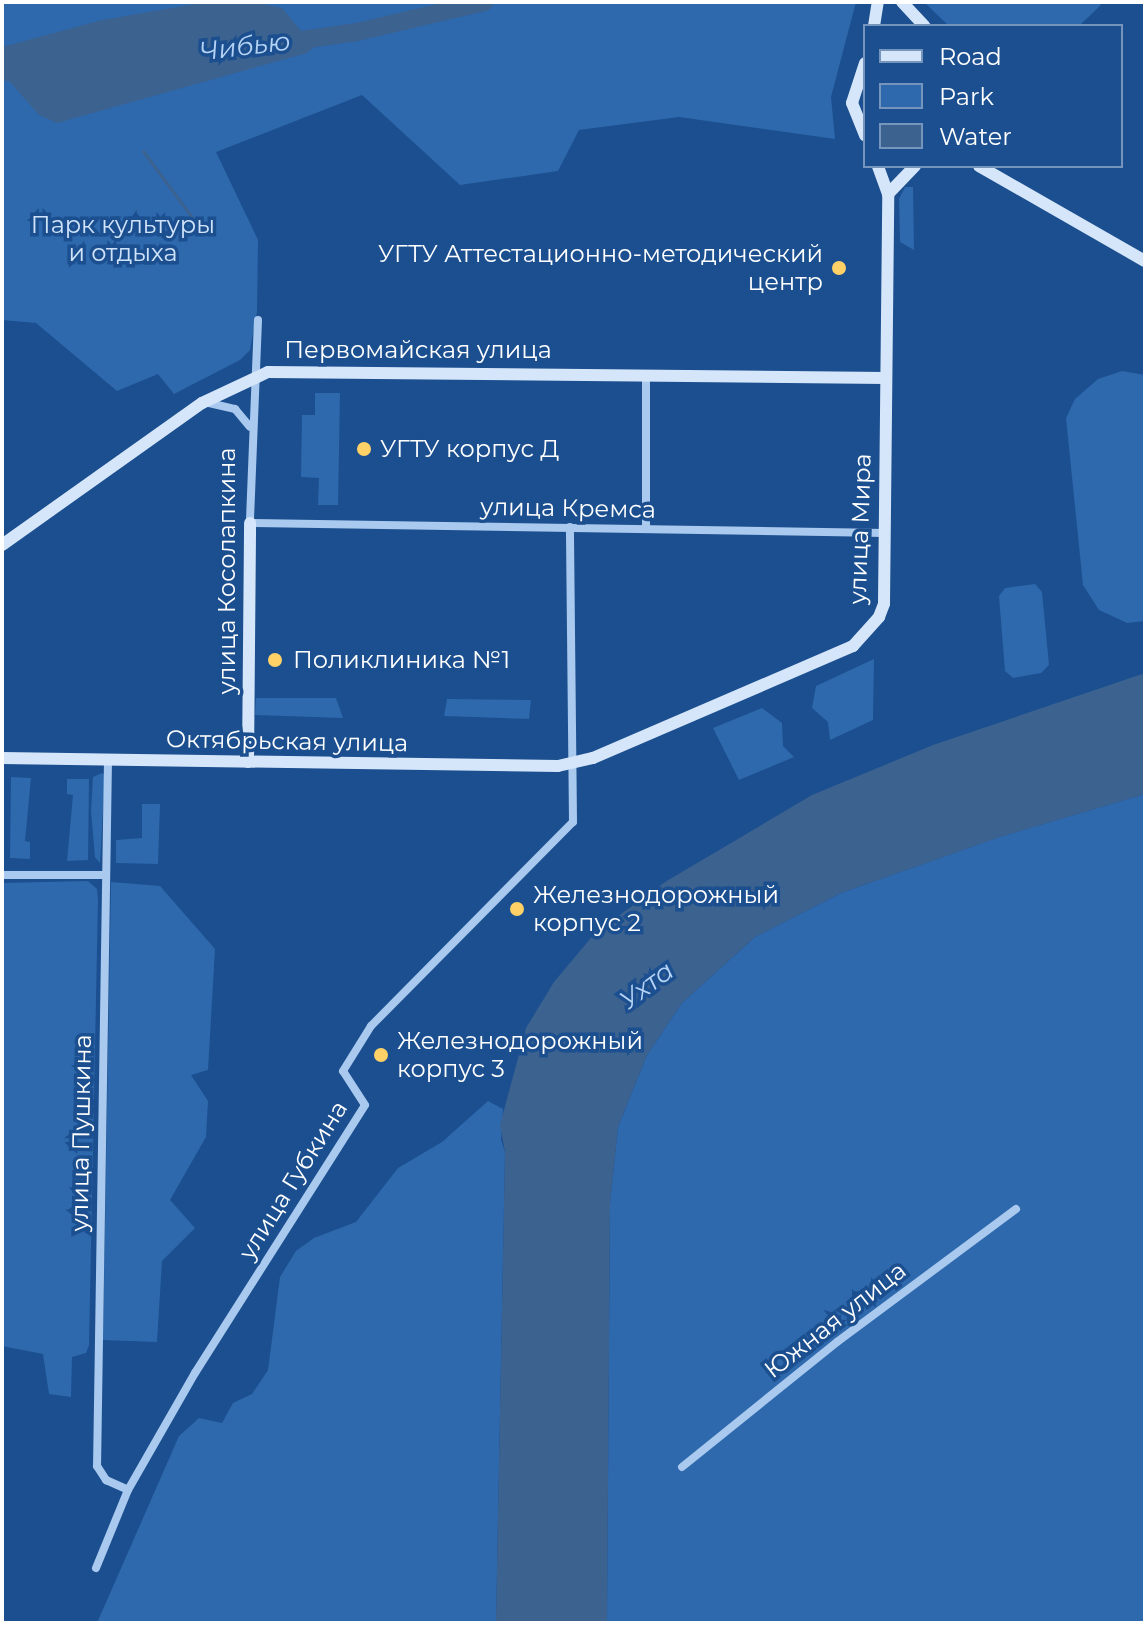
<!DOCTYPE html>
<meta charset="utf-8">
<style>
body{margin:0}
#map{position:relative;width:1147px;height:1625px;overflow:hidden;background:#1b4f8f;font-family:Montserrat,sans-serif}
div>[style]{position:absolute}
.green>*{inset:0;background:#2e69ad}
.water>*{inset:0;background:#3c6290}
.stream>*{height:3px;margin:-1.5px;padding:0 1.5px;transform-origin:1.5px;border-radius:1.5px;background:#3c6290}
.river>*{height:18px;margin:-9px;padding:0 9px;transform-origin:9px;border-radius:9px;background:#3c6290}
.street>*{height:8px;margin:-4px;padding:0 4px;transform-origin:4px;border-radius:4px;background:#a9c9ee}
.secondary>*{height:12px;margin:-6px;padding:0 6px;transform-origin:6px;border-radius:6px;background:#d6e6fa}
.dots>*{width:22px;height:22px;translate:-50% -50%;box-sizing:border-box;border:4px solid #1b4f8f;border-radius:50%}
span{translate:-50% -50%;white-space:nowrap;text-align:center;line-height:1.15;-webkit-text-stroke:7px #1b4f8f;paint-order:stroke}
.park-label{font-size:24px;color:#cfe3fa}
.poi-label{font-size:24px;color:#fff}
.right{translate:-100% -50%;text-align:right}
.left{translate:0 -50%;text-align:left}
.street-label{font-size:24px;color:#fff}
.water-label{font-size:26px;color:#b5d3f5;font-style:italic}
.frame{position:absolute;inset:0;border:4px solid #fff;pointer-events:none}
.legend{position:absolute;left:863px;top:24px;width:260px;height:144px;box-sizing:border-box;background:#1b4f8f;border:2px solid #7695bc;margin:0;padding:10px 14px;list-style:none;font-size:24px;color:#fff}
.legend li{display:flex;align-items:center;gap:16px;height:40px}
.legend b{width:40px;border:2px solid #7695bc}
</style>
<div id="map">
<div class="green">
<div style="clip-path:polygon(2px 2px,856px 2px,831px 97px,835px 139px,679px 117px,579px 130px,558px 171px,460px 185px,362px 95px,216px 152px,258px 240px,257px 312px,250px 350px,240px 360px,174px 394px,158px 374px,117px 391px,36px 323px,2px 320px)"></div>
<div style="clip-path:polygon(924px 2px,1098px 2px,1101px 5px,1079px 26px,949px 26px)"></div>
<div style="clip-path:polygon(905px 187px,913px 187px,914px 250px,900px 242px,899px 199px)"></div>
<div style="clip-path:polygon(1122px 371px,1145px 375px,1145px 621px,1127px 623px,1099px 610px,1083px 585px,1066px 418px,1075px 399px,1098px 379px)"></div>
<div style="clip-path:polygon(315px 393px,340px 393px,338px 505px,318px 505px,319px 478px,301px 477px,302px 415px,315px 415px)"></div>
<div style="clip-path:polygon(1035px 584px,1042px 592px,1049px 665px,1041px 673px,1013px 678px,1005px 671px,999px 596px,1005px 588px)"></div>
<div style="clip-path:polygon(874px 659px,873px 720px,830px 740px,828px 722px,812px 708px,816px 686px)"></div>
<div style="clip-path:polygon(256px 698px,336px 698px,343px 718px,255px 715px)"></div>
<div style="clip-path:polygon(447px 699px,531px 700px,529px 719px,444px 716px)"></div>
<div style="clip-path:polygon(762px 708px,782px 723px,783px 746px,794px 757px,739px 780px,713px 728px)"></div>
<div style="clip-path:polygon(102px 773px,105px 775px,100px 863px,95px 857px,91px 811px,93px 777px)"></div>
<div style="clip-path:polygon(11px 777px,31px 778px,25px 841px,30px 842px,30px 859px,10px 858px)"></div>
<div style="clip-path:polygon(67px 779px,89px 779px,88px 860px,67px 861px,73px 795px,67px 794px)"></div>
<div style="clip-path:polygon(1145px 794px,1145px 1623px,607px 1623px,610px 1204px,618px 1127px,647px 1055px,682px 1003px,755px 937px,841px 893px,999px 837px)"></div>
<div style="clip-path:polygon(142px 804px,160px 804px,158px 864px,116px 863px,116px 840px,142px 838px)"></div>
<div style="clip-path:polygon(88px 881px,97px 889px,98px 899px,89px 1345px,86px 1353px,72px 1357px,71px 1397px,49px 1394px,43px 1354px,2px 1346px,2px 883px)"></div>
<div style="clip-path:polygon(111px 882px,160px 886px,215px 949px,208px 1070px,191px 1075px,208px 1101px,206px 1137px,170px 1200px,195px 1228px,162px 1261px,157px 1342px,103px 1340px)"></div>
<div style="clip-path:polygon(488px 1101px,503px 1109px,501px 1140px,505px 1152px,496px 1623px,97px 1623px,179px 1436px,199px 1418px,222px 1423px,233px 1403px,252px 1394px,268px 1370px,280px 1277px,296px 1251px,314px 1238px,356px 1222px,398px 1168px,442px 1142px)"></div>
</div>
<div class="water">
<div style="clip-path:polygon(254px 2px,282px 8px,303px 33px,309px 33px,314px 47px,307px 53px,57px 123px,39px 115px,9px 81px,2px 81px,2px 47px,102px 20px,195px 4px)"></div>
<div style="clip-path:polygon(1145px 673px,1145px 794px,1000px 837px,841px 893px,755px 937px,682px 1003px,647px 1055px,618px 1127px,610px 1204px,607px 1623px,496px 1623px,505px 1152px,500px 1125px,526px 1028px,554px 982px,595px 933px,665px 882px,812px 795px,933px 745px)"></div>
</div>
<div class="stream">
<div style="left:143px;top:151px;width:96px;rotate:53.5deg"></div>
</div>
<div class="river">
<div style="left:287px;top:42px;width:71px;rotate:-8.1deg"></div>
<div style="left:357px;top:32px;width:131px;rotate:-13.2deg"></div>
</div>
<div class="street">
<div style="left:258px;top:320px;width:203px;rotate:92.3deg"></div>
<div style="left:250px;top:523px;width:635px;rotate:0.9deg"></div>
<div style="left:209px;top:403px;width:27px;rotate:13deg"></div>
<div style="left:235px;top:409px;width:23px;rotate:50deg"></div>
<div style="left:646px;top:529px;width:155px;rotate:-90deg"></div>
<div style="left:108px;top:760px;width:706px;rotate:90.89deg"></div>
<div style="left:97px;top:1466px;width:17px;rotate:57deg"></div>
<div style="left:106px;top:1480px;width:24px;rotate:24deg"></div>
<div style="left:2px;top:875px;width:103px"></div>
<div style="left:682px;top:1467px;width:199px;rotate:-38.9deg"></div>
<div style="left:837px;top:1342px;width:223px;rotate:-36.6deg"></div>
<div style="left:96px;top:1568px;width:84px;rotate:-67.7deg"></div>
<div style="left:128px;top:1490px;width:135px;rotate:-60.2deg"></div>
<div style="left:195px;top:1373px;width:317px;rotate:-57.6deg"></div>
<div style="left:365px;top:1105px;width:40px;rotate:-122.9deg"></div>
<div style="left:343px;top:1071px;width:53px;rotate:-58.1deg"></div>
<div style="left:371px;top:1026px;width:287px;rotate:-45.3deg"></div>
<div style="left:573px;top:822px;width:295px;rotate:-90.6deg"></div>
</div>
<div class="secondary">
<div style="left:902px;top:2px;width:33px;rotate:47deg"></div>
<div style="left:874px;top:26px;width:24px;rotate:-81deg"></div>
<div style="left:865px;top:63px;width:42px;rotate:108deg"></div>
<div style="left:852px;top:103px;width:35px;rotate:68deg"></div>
<div style="left:979px;top:166px;width:191px;rotate:29.8deg"></div>
<div style="left:888px;top:194px;width:39px;rotate:-46deg"></div>
<div style="left:2px;top:545px;width:245px;rotate:-35.4deg"></div>
<div style="left:202px;top:403px;width:73px;rotate:-25.2deg"></div>
<div style="left:268px;top:372px;width:618px;rotate:0.56deg"></div>
<div style="left:2px;top:758px;width:556px;rotate:0.82deg"></div>
<div style="left:558px;top:766px;width:36px;rotate:-13deg"></div>
<div style="left:593px;top:758px;width:283px;rotate:-23.3deg"></div>
<div style="left:853px;top:646px;width:39px;rotate:-48deg"></div>
<div style="left:879px;top:617px;width:14px;rotate:-69deg"></div>
<div style="left:884px;top:604px;width:410px;rotate:-89.4deg"></div>
<div style="left:888px;top:194px;width:30px;rotate:-110deg"></div>
<div style="left:248px;top:762px;width:239px;rotate:-89.5deg"></div>
</div>
<div class="dots">
<div style="left:839px;top:268px;background:#ffd166"></div>
<div style="left:364px;top:449px;background:#ffd166"></div>
<div style="left:275px;top:660px;background:#ffd166"></div>
<div style="left:517px;top:909px;background:#ffd166"></div>
<div style="left:381px;top:1055px;background:#ffd166"></div>
</div>
<div class="park-label">
<span style="left:123px;top:239px">Парк культуры<br>и отдыха</span>
</div>
<div class="poi-label">
<span class="right" style="left:823px;top:268px">УГТУ Аттестационно-методический<br>центр</span>
<span class="left" style="left:380px;top:449px">УГТУ корпус Д</span>
<span class="left" style="left:293px;top:660px">Поликлиника №1</span>
<span class="left" style="left:533px;top:909px">Железнодорожный<br>корпус 2</span>
<span class="left" style="left:397px;top:1055px">Железнодорожный<br>корпус 3</span>
</div>
<div class="street-label">
<span style="left:418px;top:350px">Первомайская улица</span>
<span style="left:568px;top:508px;rotate:1deg">улица Кремса</span>
<span style="left:860px;top:529px;rotate:-88deg">улица Мира</span>
<span style="left:227px;top:571px;rotate:-90deg">улица Косолапкина</span>
<span style="left:287px;top:741px;rotate:1deg">Октябрьская улица</span>
<span style="left:81px;top:1133px;rotate:-89deg">улица Пушкина</span>
<span style="left:293px;top:1180px;rotate:-58deg">улица Губкина</span>
<span style="left:835px;top:1320px;rotate:-38deg">Южная улица</span>
</div>
<div class="water-label">
<span style="left:245px;top:47px;rotate:-7deg">Чибью</span>
<span style="left:647px;top:986px;rotate:-37deg">Ухта</span>
</div>
<div class="frame"></div>
<ul class="legend">
<li><b style="height:10px;background:#d6e6fa"></b>Road</li>
<li><b style="height:22px;background:#2e69ad"></b>Park</li>
<li><b style="height:22px;background:#3c6290"></b>Water</li>
</ul>
</div>
